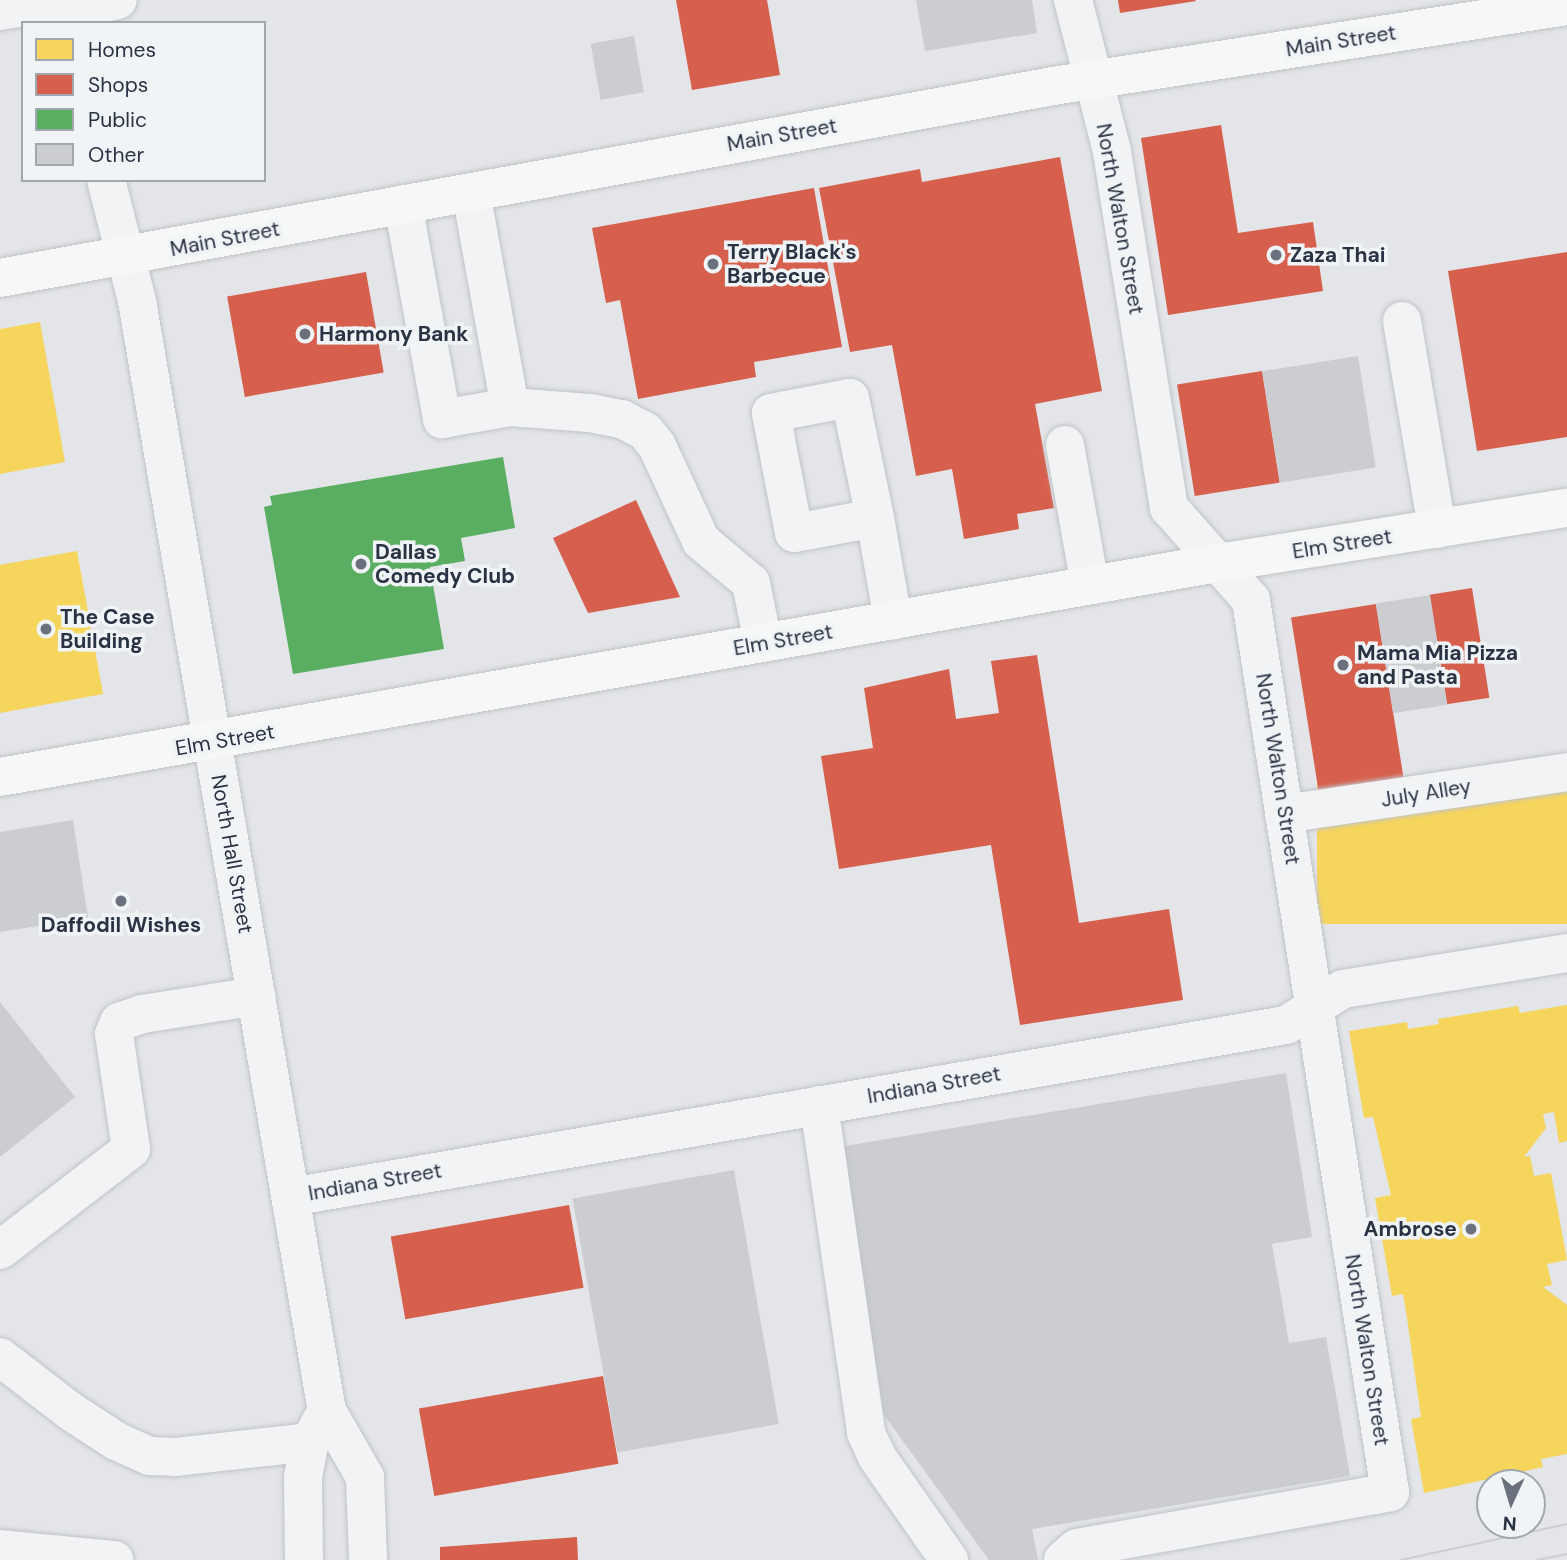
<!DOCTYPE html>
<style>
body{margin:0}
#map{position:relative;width:1567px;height:1560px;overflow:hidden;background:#e3e5e8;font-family:"DM Sans",sans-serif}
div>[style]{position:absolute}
.homes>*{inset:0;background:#f6d55c;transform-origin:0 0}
.shops>*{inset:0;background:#d6604d;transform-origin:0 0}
.public>*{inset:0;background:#5aae61}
.building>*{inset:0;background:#cbcdd1;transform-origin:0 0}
.roads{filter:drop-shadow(0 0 2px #c1c3c6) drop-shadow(0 0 2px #c1c3c6)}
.minor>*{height:38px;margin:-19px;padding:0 19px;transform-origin:19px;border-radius:19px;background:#f2f3f5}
.major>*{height:38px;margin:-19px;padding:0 19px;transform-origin:19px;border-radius:19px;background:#f6f7f7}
.tram>*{height:2px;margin:-1px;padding:0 1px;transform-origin:1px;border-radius:1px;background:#cbcdd0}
.dots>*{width:19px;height:19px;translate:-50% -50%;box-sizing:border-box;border:4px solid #f1f4f7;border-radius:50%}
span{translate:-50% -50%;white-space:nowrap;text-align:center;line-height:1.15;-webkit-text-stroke:7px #f1f4f7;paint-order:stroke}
.street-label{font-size:21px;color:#293343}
.poi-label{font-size:21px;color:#293343;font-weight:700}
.left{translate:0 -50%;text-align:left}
.right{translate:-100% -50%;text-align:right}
.legend{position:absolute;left:21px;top:21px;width:245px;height:161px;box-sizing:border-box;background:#f1f4f7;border:2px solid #a1a7af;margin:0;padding:9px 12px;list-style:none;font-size:21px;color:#293343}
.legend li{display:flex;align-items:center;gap:14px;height:35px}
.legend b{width:35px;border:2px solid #a1a7af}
.north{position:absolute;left:1476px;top:1469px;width:70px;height:70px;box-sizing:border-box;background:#f1f4f7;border:2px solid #a1a7af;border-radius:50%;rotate:184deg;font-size:19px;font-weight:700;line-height:28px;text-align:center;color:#293343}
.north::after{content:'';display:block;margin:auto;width:24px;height:32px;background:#6a717d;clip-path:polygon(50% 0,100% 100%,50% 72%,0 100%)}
</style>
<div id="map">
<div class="homes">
<div style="clip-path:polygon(40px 322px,65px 462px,0 474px,0 329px)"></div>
<div style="clip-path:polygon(77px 551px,103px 694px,0 713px,0 565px)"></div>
<div style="left:1567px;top:783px;width:141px;height:250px;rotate:90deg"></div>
<div style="clip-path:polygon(1567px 1005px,1567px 1141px,1559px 1143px,1554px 1112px,1543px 1114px,1546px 1128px,1524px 1157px,1530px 1156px,1534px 1176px,1551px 1173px,1567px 1260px,1547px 1264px,1552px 1285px,1543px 1287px,1567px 1305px,1567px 1454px,1541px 1459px,1543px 1467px,1424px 1493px,1411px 1419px,1421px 1417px,1407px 1318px,1403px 1294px,1392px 1296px,1375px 1198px,1391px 1195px,1373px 1117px,1364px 1118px,1349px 1031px,1407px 1022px,1408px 1029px,1439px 1024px,1438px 1019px,1518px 1006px,1520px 1013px)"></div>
</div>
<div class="shops">
<div style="clip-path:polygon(676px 0,767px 0,780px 75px,692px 90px)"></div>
<div style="clip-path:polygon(1118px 0,1195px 0,1196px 1px,1120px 13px)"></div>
<div style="clip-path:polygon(1221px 125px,1238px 233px,1313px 222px,1323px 291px,1168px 315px,1141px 138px)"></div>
<div style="clip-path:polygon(1060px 157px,1102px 391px,1035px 404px,1054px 508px,1017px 514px,1019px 529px,964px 539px,952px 469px,916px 476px,892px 345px,850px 352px,819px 188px,920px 169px,922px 182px)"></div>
<div style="clip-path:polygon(814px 188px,842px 347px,754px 362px,756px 377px,638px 399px,620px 300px,606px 303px,592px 228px)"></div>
<div style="clip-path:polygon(1567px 252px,1567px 437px,1477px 451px,1448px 271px)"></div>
<div style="left:366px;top:272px;width:102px;height:141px;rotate:80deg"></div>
<div style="left:1262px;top:371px;width:113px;height:86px;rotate:81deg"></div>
<div style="clip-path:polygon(636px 500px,680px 597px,588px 613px,553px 538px)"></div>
<div style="left:1472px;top:588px;width:111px;height:43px;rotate:81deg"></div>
<div style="left:1376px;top:604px;width:182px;height:86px;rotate:81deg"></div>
<div style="clip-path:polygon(1037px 655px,1079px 923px,1169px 909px,1183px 1000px,1020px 1025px,991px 845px,839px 869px,821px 756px,873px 748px,864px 688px,949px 669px,956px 719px,999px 713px,991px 661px)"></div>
<div style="left:569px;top:1205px;width:84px;height:181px;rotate:80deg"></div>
<div style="left:603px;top:1376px;width:89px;height:187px;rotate:80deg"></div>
<div style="clip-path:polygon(577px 1537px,578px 1560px,440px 1560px,440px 1547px)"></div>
</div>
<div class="public">
<div style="clip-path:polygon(503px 457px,515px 528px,461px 538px,465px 561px,430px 567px,444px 649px,293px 674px,264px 507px,272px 505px,270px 496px)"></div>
</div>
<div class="building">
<div style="clip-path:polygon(916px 0,1032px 0,1037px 33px,925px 51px)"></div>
<div style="left:634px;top:36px;width:57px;height:44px;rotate:80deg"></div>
<div style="left:1358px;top:356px;width:113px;height:97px;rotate:81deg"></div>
<div style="left:1430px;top:595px;width:111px;height:55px;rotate:81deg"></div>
<div style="clip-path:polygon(73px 820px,88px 918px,0 932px,0 832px)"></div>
<div style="clip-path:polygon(0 1002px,75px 1097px,0 1157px)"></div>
<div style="clip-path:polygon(1286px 1073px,1312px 1237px,1272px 1244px,1289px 1343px,1326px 1337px,1350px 1476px,1032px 1529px,1038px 1560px,989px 1560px,884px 1415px,839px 1147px)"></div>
<div style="left:734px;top:1170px;width:258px;height:164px;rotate:80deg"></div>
</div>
<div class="roads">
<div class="minor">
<div style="left:0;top:11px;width:51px;rotate:-9.1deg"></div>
<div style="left:53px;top:13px;width:66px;rotate:-11.3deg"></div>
<div style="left:106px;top:180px;width:125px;rotate:75.6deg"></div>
<div style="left:137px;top:301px;width:1126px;rotate:80.29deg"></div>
<div style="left:327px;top:1411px;width:76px;rotate:60.1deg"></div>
<div style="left:365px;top:1477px;width:83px;rotate:87.9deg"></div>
<div style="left:403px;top:204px;width:219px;rotate:79.7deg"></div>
<div style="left:442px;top:419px;width:69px;rotate:-10deg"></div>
<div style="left:510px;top:407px;width:218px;rotate:-100.3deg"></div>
<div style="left:1402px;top:321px;width:211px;rotate:80.4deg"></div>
<div style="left:510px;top:407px;width:80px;rotate:4.3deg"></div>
<div style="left:590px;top:413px;width:33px;rotate:11deg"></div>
<div style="left:622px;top:419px;width:26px;rotate:28deg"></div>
<div style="left:645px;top:431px;width:19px;rotate:51deg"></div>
<div style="left:657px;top:446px;width:105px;rotate:65.1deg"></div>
<div style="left:701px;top:541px;width:65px;rotate:40deg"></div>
<div style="left:751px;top:583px;width:61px;rotate:78.7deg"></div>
<div style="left:1065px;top:445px;width:142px;rotate:79.9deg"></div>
<div style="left:875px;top:518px;width:82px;rotate:169.5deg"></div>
<div style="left:794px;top:533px;width:122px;rotate:-100.9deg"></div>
<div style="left:771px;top:413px;width:80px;rotate:-10.8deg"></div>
<div style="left:850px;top:398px;width:123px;rotate:78.2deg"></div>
<div style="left:875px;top:518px;width:104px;rotate:80deg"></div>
<div style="left:1284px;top:814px;width:286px;rotate:-8.4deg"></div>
<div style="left:819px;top:1105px;width:331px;rotate:81.8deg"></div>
<div style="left:866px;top:1433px;width:26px;rotate:65deg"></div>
<div style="left:877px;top:1457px;width:126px;rotate:55deg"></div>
<div style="left:291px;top:1197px;width:1010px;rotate:-9.81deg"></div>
<div style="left:1286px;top:1025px;width:67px;rotate:-32.3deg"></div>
<div style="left:1343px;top:989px;width:227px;rotate:-9.1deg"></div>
<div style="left:0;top:1250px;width:165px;rotate:-37.6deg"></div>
<div style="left:131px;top:1149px;width:116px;rotate:-98.4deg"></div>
<div style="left:114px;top:1034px;width:13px;rotate:-67deg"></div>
<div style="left:119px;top:1022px;width:24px;rotate:-19deg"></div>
<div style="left:142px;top:1014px;width:116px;rotate:-8.9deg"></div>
<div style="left:0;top:1357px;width:88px;rotate:37.6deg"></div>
<div style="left:70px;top:1411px;width:55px;rotate:33.1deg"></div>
<div style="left:116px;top:1441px;width:37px;rotate:24deg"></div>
<div style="left:150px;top:1456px;width:25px;rotate:2deg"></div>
<div style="left:175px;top:1457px;width:136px;rotate:-6.3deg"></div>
<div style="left:0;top:1549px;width:115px;rotate:5.5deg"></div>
<div style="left:304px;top:1560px;width:83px;rotate:-90.7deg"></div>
<div style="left:303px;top:1477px;width:36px;rotate:-79deg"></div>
<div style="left:310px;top:1442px;width:26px;rotate:-62deg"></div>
<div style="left:1063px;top:1560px;width:18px;rotate:-41deg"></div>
<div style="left:1077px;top:1548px;width:318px;rotate:-10.1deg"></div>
<div style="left:1390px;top:1492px;width:903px;rotate:-98.86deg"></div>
<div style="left:1251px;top:600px;width:123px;rotate:-131.7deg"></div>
<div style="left:1169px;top:508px;width:362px;rotate:-99.1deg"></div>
<div style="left:1112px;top:151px;width:156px;rotate:-104.5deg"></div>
</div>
<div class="major">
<div style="left:0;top:278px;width:1070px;rotate:-10.33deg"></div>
<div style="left:1053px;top:86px;width:520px;rotate:-8.85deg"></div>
<div style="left:0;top:777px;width:1237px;rotate:-9.97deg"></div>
<div style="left:1218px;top:563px;width:353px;rotate:-9deg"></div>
</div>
</div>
<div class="tram">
<div style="left:1401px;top:1560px;width:170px;rotate:-12.2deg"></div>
<div style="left:1537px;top:1560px;width:31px;rotate:-11deg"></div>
</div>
<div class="dots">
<div style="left:1276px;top:255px;background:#6a717d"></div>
<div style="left:713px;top:264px;background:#6a717d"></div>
<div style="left:305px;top:334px;background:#6a717d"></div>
<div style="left:361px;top:564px;background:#6a717d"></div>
<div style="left:46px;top:629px;background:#6a717d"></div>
<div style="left:1343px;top:665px;background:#6a717d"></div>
<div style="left:121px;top:901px;background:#6a717d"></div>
<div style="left:1471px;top:1229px;background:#6a717d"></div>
</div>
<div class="street-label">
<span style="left:1341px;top:41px;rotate:-9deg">Main Street</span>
<span style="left:782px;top:135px;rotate:-10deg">Main Street</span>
<span style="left:1120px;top:219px;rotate:80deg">North Walton Street</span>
<span style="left:225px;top:239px;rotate:-11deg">Main Street</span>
<span style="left:1342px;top:544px;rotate:-9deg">Elm Street</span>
<span style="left:783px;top:640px;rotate:-10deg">Elm Street</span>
<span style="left:225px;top:740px;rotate:-10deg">Elm Street</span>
<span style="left:1278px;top:769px;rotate:81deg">North Walton Street</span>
<span style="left:1426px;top:793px;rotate:-9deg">July Alley</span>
<span style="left:232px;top:854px;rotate:80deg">North Hall Street</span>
<span style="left:934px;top:1085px;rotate:-10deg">Indiana Street</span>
<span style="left:375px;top:1182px;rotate:-10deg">Indiana Street</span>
<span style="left:1367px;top:1350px;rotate:81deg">North Walton Street</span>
</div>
<div class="poi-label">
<span class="left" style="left:727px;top:264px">Terry Black's<br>Barbecue</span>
<span class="left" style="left:1290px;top:255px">Zaza Thai</span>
<span class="left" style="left:319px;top:334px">Harmony Bank</span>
<span class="left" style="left:375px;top:564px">Dallas<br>Comedy Club</span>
<span class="left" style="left:60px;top:629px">The Case<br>Building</span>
<span class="left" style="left:1357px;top:665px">Mama Mia Pizza<br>and Pasta</span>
<span style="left:121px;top:925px">Daffodil Wishes</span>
<span class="right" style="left:1457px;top:1229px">Ambrose</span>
</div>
<ul class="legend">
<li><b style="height:19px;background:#f6d55c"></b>Homes</li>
<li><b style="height:19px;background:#d6604d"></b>Shops</li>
<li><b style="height:19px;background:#5aae61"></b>Public</li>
<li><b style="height:19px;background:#cbcdd1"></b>Other</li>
</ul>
<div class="north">N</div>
</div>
